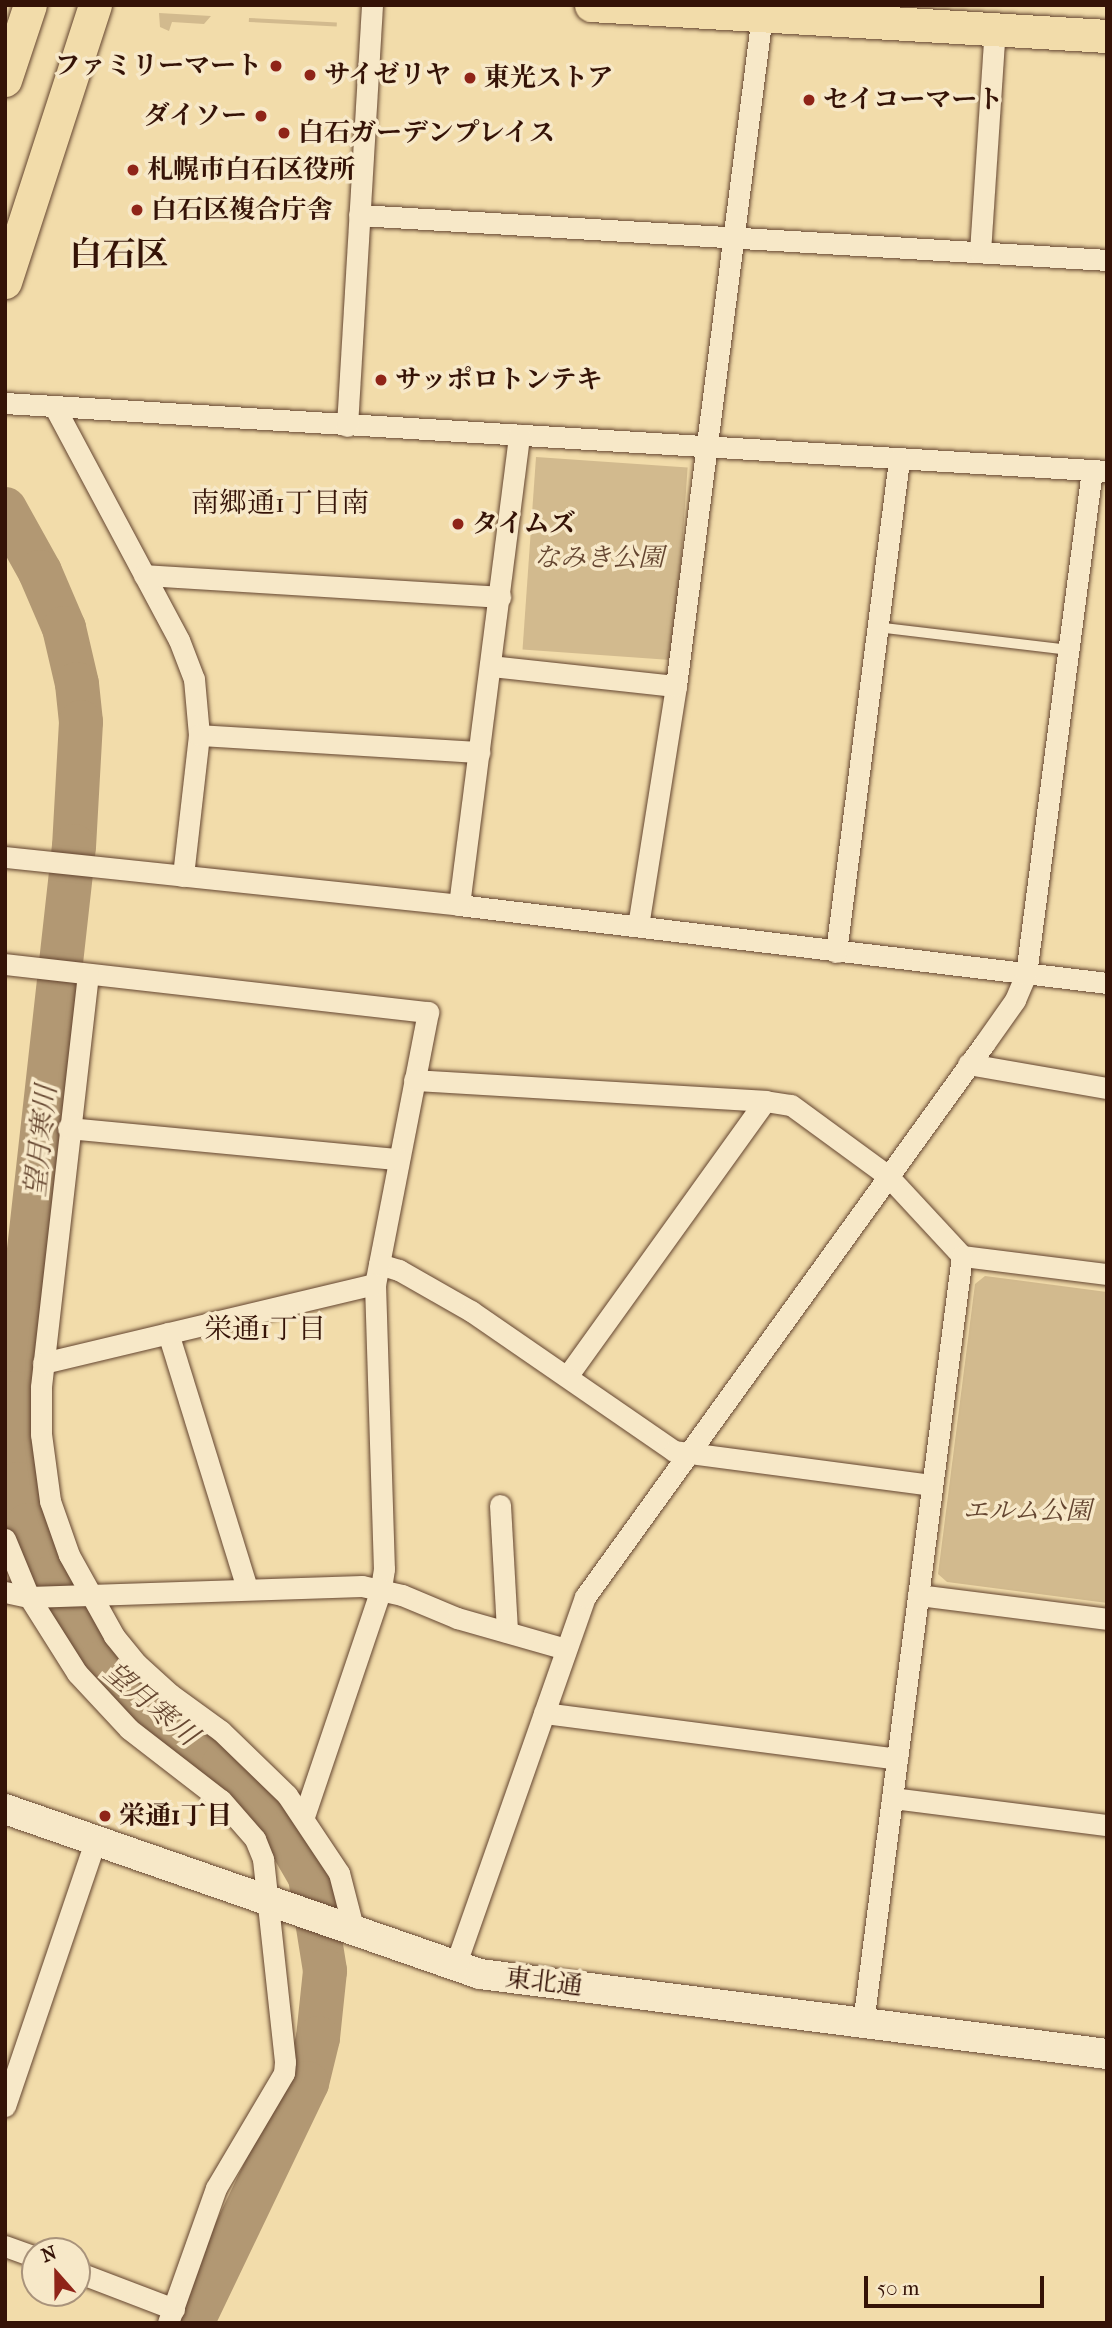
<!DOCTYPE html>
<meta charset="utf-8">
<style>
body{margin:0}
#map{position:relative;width:1112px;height:2328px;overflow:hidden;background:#f2dcaa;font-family:"IM FELL French Canon","Noto Serif JP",serif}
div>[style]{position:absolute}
.green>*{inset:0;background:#d2ba8e;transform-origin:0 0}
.river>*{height:44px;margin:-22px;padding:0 22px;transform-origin:22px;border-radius:22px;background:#b29873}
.roads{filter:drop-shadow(0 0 2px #644530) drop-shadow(0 0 2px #644530)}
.lane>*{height:10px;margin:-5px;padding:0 5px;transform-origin:5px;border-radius:5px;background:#f7e8c8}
.street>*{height:21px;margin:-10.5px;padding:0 10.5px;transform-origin:10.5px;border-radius:10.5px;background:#f7e8c8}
.secondary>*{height:30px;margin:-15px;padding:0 15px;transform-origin:15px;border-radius:15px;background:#f7e8c8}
.primary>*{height:33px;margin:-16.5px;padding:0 16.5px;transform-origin:16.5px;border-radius:16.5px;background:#f2dcaa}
.dots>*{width:19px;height:19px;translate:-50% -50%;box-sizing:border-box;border:4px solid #f7e8c8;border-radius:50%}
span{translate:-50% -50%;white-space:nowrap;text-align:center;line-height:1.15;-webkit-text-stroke:7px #f7e8c8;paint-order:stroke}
.poi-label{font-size:26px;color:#351307;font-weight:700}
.right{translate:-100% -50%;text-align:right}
.left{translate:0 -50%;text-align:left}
.park-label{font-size:26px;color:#644530;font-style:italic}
.street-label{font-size:26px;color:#351307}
.neighbourhood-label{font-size:28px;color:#351307}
.water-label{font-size:28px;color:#674832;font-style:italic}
.district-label{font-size:33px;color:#351307;font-weight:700}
.frame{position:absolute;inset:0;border:7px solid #351307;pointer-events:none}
.north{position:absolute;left:21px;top:2237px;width:70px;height:70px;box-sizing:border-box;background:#f7e8c8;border:2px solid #a9937b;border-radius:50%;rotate:339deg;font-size:19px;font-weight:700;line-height:28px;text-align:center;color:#351307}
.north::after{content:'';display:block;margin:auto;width:24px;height:32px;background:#8f2418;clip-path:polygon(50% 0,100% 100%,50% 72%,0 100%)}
.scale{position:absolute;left:864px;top:2276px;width:180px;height:32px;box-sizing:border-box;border:4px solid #351307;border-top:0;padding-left:9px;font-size:21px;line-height:24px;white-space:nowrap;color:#351307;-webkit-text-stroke:5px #f7e8c8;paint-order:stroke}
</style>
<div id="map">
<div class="green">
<div style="clip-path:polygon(159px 13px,211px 16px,204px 24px,172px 22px,169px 31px,160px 27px)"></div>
<div style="left:249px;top:18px;width:88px;height:4px;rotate:3deg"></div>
<div style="left:536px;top:457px;width:152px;height:193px;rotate:4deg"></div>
<div style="clip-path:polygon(985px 1276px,1107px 1292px,1107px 1603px,947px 1582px,938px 1574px,975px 1284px)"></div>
</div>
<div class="river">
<div style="left:5px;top:509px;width:72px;rotate:60.9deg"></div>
<div style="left:40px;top:572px;width:61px;rotate:66.8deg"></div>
<div style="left:64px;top:628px;width:57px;rotate:76.9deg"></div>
<div style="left:77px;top:684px;width:38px;rotate:84deg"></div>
<div style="left:81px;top:722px;width:124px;rotate:93.2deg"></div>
<div style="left:74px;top:846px;width:550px;rotate:96.36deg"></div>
<div style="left:13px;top:1393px;width:91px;rotate:86.9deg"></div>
<div style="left:18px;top:1484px;width:42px;rotate:76.3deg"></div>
<div style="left:28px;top:1525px;width:58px;rotate:69.7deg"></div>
<div style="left:48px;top:1579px;width:37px;rotate:63deg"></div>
<div style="left:65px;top:1612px;width:62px;rotate:55.5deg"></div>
<div style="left:100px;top:1663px;width:60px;rotate:43deg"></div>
<div style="left:144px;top:1704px;width:100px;rotate:36.9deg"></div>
<div style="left:224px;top:1764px;width:57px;rotate:45.7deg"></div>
<div style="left:264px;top:1805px;width:36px;rotate:54deg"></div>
<div style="left:285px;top:1834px;width:50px;rotate:59.8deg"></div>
<div style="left:310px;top:1877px;width:95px;rotate:80.9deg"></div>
<div style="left:325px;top:1971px;width:67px;rotate:96deg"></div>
<div style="left:318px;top:2038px;width:46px;rotate:103.7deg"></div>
<div style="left:307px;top:2083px;width:266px;rotate:115.6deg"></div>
</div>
<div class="roads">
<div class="lane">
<div style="left:876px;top:627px;width:194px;rotate:6.8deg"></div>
</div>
<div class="street">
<div style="left:359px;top:215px;width:749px;rotate:3.44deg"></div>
<div style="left:980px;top:252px;width:224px;rotate:-86.2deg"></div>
<div style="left:5px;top:403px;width:1104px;rotate:3.53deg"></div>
<div style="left:54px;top:406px;width:265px;rotate:61.9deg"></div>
<div style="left:179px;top:640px;width:42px;rotate:69deg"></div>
<div style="left:194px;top:679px;width:56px;rotate:84.9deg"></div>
<div style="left:199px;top:735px;width:142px;rotate:96.5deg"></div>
<div style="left:347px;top:426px;width:422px;rotate:-86.6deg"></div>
<div style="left:144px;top:575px;width:357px;rotate:3.5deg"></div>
<div style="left:491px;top:666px;width:186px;rotate:6.2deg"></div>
<div style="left:199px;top:735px;width:281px;rotate:3.5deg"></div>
<div style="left:5px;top:857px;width:457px;rotate:6deg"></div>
<div style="left:459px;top:905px;width:653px;rotate:6.86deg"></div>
<div style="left:459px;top:905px;width:474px;rotate:-82.7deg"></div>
<div style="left:638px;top:926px;width:243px;rotate:-81deg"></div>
<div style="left:676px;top:686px;width:676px;rotate:-82.7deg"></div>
<div style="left:836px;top:952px;width:498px;rotate:-82.7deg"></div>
<div style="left:5px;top:964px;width:426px;rotate:6.5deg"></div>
<div style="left:428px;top:1012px;width:277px;rotate:101deg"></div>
<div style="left:375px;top:1284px;width:285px;rotate:88.2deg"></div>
<div style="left:384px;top:1569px;width:20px;rotate:99deg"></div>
<div style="left:381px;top:1589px;width:241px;rotate:108.7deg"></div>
<div style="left:88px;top:974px;width:416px;rotate:96.5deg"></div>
<div style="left:41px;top:1387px;width:47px;rotate:90deg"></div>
<div style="left:41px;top:1434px;width:68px;rotate:82.3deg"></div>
<div style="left:50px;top:1501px;width:57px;rotate:70.6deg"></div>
<div style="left:69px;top:1555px;width:93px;rotate:60.9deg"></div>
<div style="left:114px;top:1636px;width:36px;rotate:51deg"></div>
<div style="left:137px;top:1664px;width:45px;rotate:42.3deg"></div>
<div style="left:170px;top:1694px;width:63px;rotate:36deg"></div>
<div style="left:221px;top:1731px;width:92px;rotate:44.1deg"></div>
<div style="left:287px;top:1795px;width:94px;rotate:56.3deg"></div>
<div style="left:339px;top:1873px;width:60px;rotate:75.5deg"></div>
<div style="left:968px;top:1064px;width:141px;rotate:9.8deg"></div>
<div style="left:414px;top:1080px;width:352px;rotate:3.4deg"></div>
<div style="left:765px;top:1101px;width:337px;rotate:125.7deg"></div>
<div style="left:765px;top:1101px;width:26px;rotate:9deg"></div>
<div style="left:791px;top:1105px;width:120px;rotate:36.2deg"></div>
<div style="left:888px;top:1176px;width:109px;rotate:47.2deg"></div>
<div style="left:962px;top:1256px;width:146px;rotate:7.1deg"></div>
<div style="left:68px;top:1128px;width:332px;rotate:5.4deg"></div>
<div style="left:379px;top:1264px;width:21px;rotate:17deg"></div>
<div style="left:399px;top:1270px;width:83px;rotate:29.7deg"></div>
<div style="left:471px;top:1311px;width:247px;rotate:34.6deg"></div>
<div style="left:674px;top:1451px;width:260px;rotate:7.5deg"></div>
<div style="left:168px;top:1333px;width:267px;rotate:72.8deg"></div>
<div style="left:43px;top:1363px;width:341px;rotate:-13.4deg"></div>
<div style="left:500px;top:1505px;width:127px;rotate:86.8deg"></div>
<div style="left:5px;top:1539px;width:63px;rotate:67.5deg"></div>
<div style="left:29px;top:1597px;width:90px;rotate:57.7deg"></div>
<div style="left:77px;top:1673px;width:76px;rotate:47.1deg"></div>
<div style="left:129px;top:1729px;width:116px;rotate:37.7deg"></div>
<div style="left:221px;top:1800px;width:52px;rotate:48.9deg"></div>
<div style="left:255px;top:1839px;width:22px;rotate:68deg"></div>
<div style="left:263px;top:1859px;width:204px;rotate:83.8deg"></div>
<div style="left:285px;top:2062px;width:11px;rotate:95deg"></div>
<div style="left:284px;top:2073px;width:134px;rotate:120.6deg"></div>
<div style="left:216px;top:2188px;width:143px;rotate:109.6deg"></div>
<div style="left:5px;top:1592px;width:25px;rotate:12deg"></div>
<div style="left:29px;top:1597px;width:333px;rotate:-1.9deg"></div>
<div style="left:362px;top:1586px;width:41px;rotate:12.7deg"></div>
<div style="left:402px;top:1595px;width:60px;rotate:22.7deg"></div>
<div style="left:457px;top:1618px;width:113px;rotate:15.9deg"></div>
<div style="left:918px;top:1595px;width:191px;rotate:7.2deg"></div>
<div style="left:544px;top:1713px;width:356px;rotate:7.4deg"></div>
<div style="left:892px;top:1798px;width:217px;rotate:7.2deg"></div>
<div style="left:455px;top:1966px;width:391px;rotate:-70.6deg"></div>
<div style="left:585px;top:1597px;width:682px;rotate:-54.19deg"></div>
<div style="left:984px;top:1044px;width:54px;rotate:-54.8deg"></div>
<div style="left:1015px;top:1000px;width:28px;rotate:-67deg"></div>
<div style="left:1026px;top:974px;width:508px;rotate:-82.54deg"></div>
<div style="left:863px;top:2023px;width:773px;rotate:-82.65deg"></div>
<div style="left:5px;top:2106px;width:280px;rotate:-71.2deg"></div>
<div style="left:5px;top:2246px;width:32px;rotate:20deg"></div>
<div style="left:77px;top:2272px;width:104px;rotate:20.9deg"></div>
</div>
<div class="secondary">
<div style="left:5px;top:1809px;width:503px;rotate:19.16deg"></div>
<div style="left:480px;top:1974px;width:632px;rotate:7.27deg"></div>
</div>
<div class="primary">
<div style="left:591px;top:5px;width:517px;rotate:3.44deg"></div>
<div style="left:5px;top:80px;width:79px;rotate:-71.6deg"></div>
<div style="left:5px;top:282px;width:291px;rotate:-72deg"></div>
</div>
</div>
<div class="dots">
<div style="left:276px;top:66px;background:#8f2418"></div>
<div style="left:310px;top:75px;background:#8f2418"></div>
<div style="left:470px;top:78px;background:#8f2418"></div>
<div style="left:809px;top:100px;background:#8f2418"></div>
<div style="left:261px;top:116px;background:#8f2418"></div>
<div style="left:284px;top:133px;background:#8f2418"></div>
<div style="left:133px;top:170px;background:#8f2418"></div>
<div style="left:137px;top:210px;background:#8f2418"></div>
<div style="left:381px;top:380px;background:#8f2418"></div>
<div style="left:458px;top:524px;background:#8f2418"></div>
<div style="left:105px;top:1816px;background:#8f2418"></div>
</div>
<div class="poi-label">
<span class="right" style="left:262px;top:66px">ファミリーマート</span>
<span class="left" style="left:324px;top:75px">サイゼリヤ</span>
<span class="left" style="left:484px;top:78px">東光ストア</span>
<span class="left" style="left:823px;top:100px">セイコーマート</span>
<span class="right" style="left:247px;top:116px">ダイソー</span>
<span class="left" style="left:298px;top:133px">白石ガーデンプレイス</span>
<span class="left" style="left:147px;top:170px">札幌市白石区役所</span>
<span class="left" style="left:151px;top:210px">白石区複合庁舎</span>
<span class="left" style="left:395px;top:380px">サッポロトンテキ</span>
<span class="left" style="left:472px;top:524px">タイムズ</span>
<span class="left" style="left:119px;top:1816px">栄通1丁目</span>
</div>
<div class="park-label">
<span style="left:599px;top:558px">なみき公園</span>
<span style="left:1027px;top:1511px">エルム公園</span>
</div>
<div class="street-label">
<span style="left:544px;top:1982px;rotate:7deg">東北通</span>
</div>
<div class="neighbourhood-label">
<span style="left:280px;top:503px">南郷通1丁目南</span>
<span style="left:265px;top:1329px">栄通1丁目</span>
</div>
<div class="water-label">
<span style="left:41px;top:1141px;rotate:-84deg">望月寒川</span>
<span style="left:151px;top:1704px;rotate:40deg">望月寒川</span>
</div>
<div class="district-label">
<span style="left:119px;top:255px">白石区</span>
</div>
<div class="frame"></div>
<div class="north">N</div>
<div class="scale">50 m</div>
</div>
